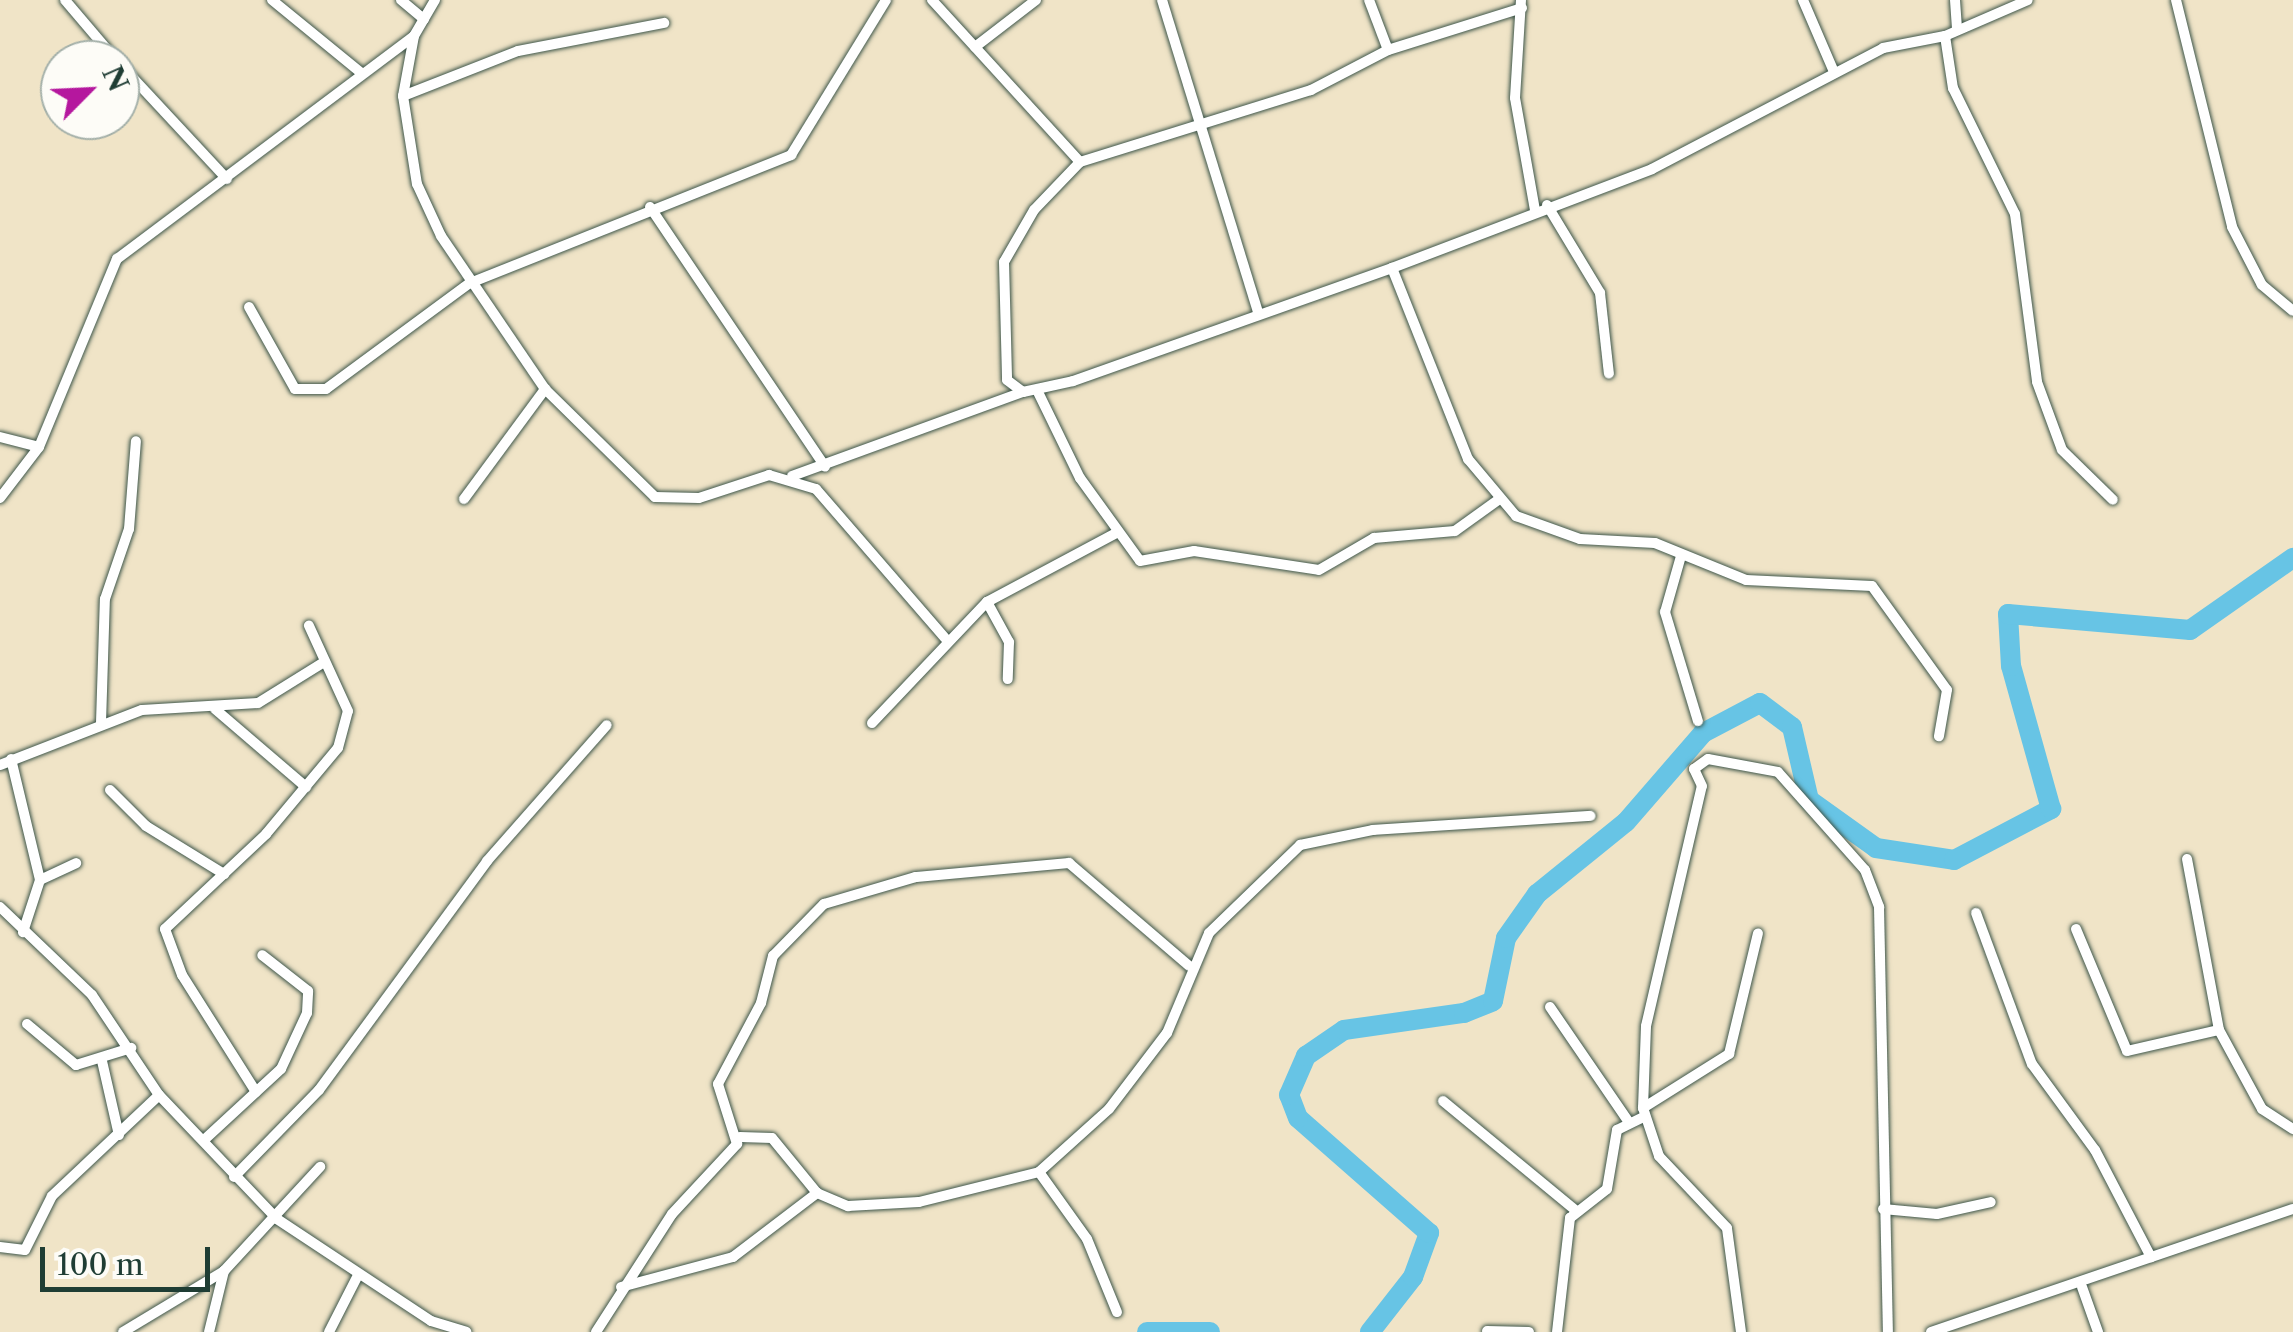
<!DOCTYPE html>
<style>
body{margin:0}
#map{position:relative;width:2293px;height:1332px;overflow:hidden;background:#f0e4c7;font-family:"Libre Caslon Text",serif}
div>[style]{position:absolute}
.river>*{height:20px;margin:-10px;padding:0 10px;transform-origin:10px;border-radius:10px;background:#67c4e5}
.roads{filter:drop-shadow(0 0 2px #3e564a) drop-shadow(0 0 2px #3e564a)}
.minor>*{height:10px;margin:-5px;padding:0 5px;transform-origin:5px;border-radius:5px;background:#fff}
span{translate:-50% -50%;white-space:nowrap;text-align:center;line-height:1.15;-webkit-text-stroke:9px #fdfcf7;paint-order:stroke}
.north{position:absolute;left:40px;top:40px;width:100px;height:100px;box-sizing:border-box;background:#fdfcf7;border:2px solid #a4b0a9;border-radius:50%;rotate:66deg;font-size:28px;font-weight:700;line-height:40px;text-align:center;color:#1f3d34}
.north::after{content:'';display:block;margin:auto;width:35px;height:45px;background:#b5179e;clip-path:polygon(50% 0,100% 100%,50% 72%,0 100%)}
.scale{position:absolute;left:40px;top:1247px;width:170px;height:45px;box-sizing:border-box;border:5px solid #1f3d34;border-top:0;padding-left:12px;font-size:30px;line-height:35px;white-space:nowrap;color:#1f3d34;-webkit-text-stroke:8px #fdfcf7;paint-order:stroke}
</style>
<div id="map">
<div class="river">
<div style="left:1147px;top:1332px;width:63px"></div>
<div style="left:1370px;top:1332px;width:70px;rotate:-52deg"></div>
<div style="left:1413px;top:1277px;width:47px;rotate:-70deg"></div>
<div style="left:1429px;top:1233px;width:174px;rotate:-138.7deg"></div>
<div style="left:1298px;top:1118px;width:25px;rotate:-111deg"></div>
<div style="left:1289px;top:1095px;width:43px;rotate:-66.4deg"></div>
<div style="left:1306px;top:1056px;width:46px;rotate:-34.4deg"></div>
<div style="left:1344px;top:1030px;width:121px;rotate:-8.1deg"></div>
<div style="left:1464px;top:1013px;width:31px;rotate:-22deg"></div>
<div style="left:1493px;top:1001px;width:64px;rotate:-78.3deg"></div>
<div style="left:1506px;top:938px;width:54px;rotate:-54.8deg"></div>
<div style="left:1537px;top:894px;width:114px;rotate:-39deg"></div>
<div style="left:1626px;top:822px;width:118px;rotate:-49.1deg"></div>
<div style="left:1703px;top:733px;width:64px;rotate:-27.8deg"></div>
<div style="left:1760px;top:703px;width:40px;rotate:37deg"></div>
<div style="left:1792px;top:727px;width:75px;rotate:76.9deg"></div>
<div style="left:1809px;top:800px;width:82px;rotate:35.6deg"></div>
<div style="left:1876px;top:848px;width:79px;rotate:8.7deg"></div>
<div style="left:1954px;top:860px;width:110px;rotate:-27.7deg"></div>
<div style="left:2051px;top:809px;width:148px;rotate:-105.6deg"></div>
<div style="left:2011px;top:666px;width:52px;rotate:-93.3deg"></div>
<div style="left:2008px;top:614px;width:183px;rotate:5deg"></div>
<div style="left:2190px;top:630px;width:126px;rotate:-35deg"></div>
</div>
<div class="roads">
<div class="minor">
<div style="left:65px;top:0;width:79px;rotate:49.6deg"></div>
<div style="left:272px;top:0;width:114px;rotate:39.3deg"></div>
<div style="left:401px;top:0;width:30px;rotate:40deg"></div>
<div style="left:435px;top:0;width:42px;rotate:120.3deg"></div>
<div style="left:414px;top:36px;width:61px;rotate:100.4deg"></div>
<div style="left:403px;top:96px;width:89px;rotate:81deg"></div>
<div style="left:417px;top:184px;width:57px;rotate:65.2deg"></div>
<div style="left:441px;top:236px;width:185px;rotate:55.8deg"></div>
<div style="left:545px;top:389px;width:154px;rotate:44.5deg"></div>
<div style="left:655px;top:497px;width:44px;rotate:1.3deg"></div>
<div style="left:699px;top:498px;width:74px;rotate:-18.2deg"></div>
<div style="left:769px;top:475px;width:49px;rotate:16.6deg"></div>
<div style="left:816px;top:489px;width:197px;rotate:49.1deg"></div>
<div style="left:932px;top:0;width:219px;rotate:47.6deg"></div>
<div style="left:1162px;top:0;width:326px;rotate:72.9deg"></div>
<div style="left:1369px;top:0;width:53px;rotate:69.2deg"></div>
<div style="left:1521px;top:0;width:98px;rotate:93.5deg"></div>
<div style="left:1515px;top:98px;width:114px;rotate:79.9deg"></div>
<div style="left:1803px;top:0;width:78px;rotate:66.7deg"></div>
<div style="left:1955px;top:0;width:30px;rotate:86deg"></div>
<div style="left:2176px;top:0;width:234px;rotate:76.1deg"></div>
<div style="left:2232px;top:227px;width:65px;rotate:62.7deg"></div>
<div style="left:2262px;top:285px;width:40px;rotate:40deg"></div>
<div style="left:1522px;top:8px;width:140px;rotate:162.6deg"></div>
<div style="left:1388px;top:50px;width:87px;rotate:152.5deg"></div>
<div style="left:1311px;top:90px;width:242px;rotate:162.7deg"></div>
<div style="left:1080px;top:162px;width:66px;rotate:133.8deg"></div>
<div style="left:1034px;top:210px;width:60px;rotate:120deg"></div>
<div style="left:1004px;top:262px;width:118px;rotate:88.5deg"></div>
<div style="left:1007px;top:380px;width:20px;rotate:37deg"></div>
<div style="left:1023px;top:392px;width:51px;rotate:-12.4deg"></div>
<div style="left:1073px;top:381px;width:338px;rotate:-19.5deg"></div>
<div style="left:1392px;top:268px;width:278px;rotate:-20.8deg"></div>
<div style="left:1652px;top:169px;width:261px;rotate:-27.6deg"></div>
<div style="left:1883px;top:48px;width:63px;rotate:-11deg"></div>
<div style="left:1945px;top:36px;width:90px;rotate:-23.4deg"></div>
<div style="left:1945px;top:36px;width:53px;rotate:81.3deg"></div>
<div style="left:1953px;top:88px;width:140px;rotate:63.8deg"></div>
<div style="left:2015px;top:214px;width:169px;rotate:82.5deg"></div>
<div style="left:2037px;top:382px;width:72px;rotate:69.8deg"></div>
<div style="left:2062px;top:450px;width:71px;rotate:44.4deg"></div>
<div style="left:975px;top:47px;width:77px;rotate:-37.6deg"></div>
<div style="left:120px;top:64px;width:157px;rotate:47.1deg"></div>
<div style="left:403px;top:96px;width:123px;rotate:-21.4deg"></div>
<div style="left:518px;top:51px;width:149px;rotate:-10.9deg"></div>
<div style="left:1547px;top:205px;width:103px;rotate:58.9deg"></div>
<div style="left:1600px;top:293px;width:81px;rotate:83.7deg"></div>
<div style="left:650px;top:207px;width:313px;rotate:56deg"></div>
<div style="left:1392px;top:268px;width:206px;rotate:68.3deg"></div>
<div style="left:1468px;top:459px;width:75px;rotate:49.9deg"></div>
<div style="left:1516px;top:516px;width:68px;rotate:19.8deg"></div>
<div style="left:1580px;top:539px;width:75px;rotate:3.1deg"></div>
<div style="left:1655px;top:543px;width:98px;rotate:22.1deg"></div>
<div style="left:1746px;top:580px;width:126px;rotate:2.7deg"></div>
<div style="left:1872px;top:586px;width:128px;rotate:54.2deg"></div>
<div style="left:1947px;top:690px;width:47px;rotate:99.9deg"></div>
<div style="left:249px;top:307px;width:94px;rotate:60.7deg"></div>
<div style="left:295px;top:389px;width:31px"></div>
<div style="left:326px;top:389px;width:179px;rotate:-36.4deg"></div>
<div style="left:470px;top:283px;width:346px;rotate:-21.7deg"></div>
<div style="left:791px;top:155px;width:182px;rotate:-58.5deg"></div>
<div style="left:1037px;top:390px;width:98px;rotate:64deg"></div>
<div style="left:1080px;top:478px;width:102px;rotate:54.1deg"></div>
<div style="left:1140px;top:561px;width:55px;rotate:-10.5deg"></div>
<div style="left:1194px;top:551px;width:126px;rotate:8.6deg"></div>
<div style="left:1319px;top:570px;width:64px;rotate:-30.2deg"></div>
<div style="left:1374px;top:538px;width:81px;rotate:-4.9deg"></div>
<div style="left:1455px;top:531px;width:53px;rotate:-35.8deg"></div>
<div style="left:0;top:437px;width:40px;rotate:14.4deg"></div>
<div style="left:792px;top:476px;width:246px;rotate:-20deg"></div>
<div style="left:0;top:498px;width:64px;rotate:-52.6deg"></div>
<div style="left:39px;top:447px;width:204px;rotate:-67.5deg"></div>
<div style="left:117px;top:259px;width:371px;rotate:-36.9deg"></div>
<div style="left:464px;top:499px;width:137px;rotate:-53.6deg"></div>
<div style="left:1681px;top:556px;width:58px;rotate:105.9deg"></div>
<div style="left:1665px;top:612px;width:114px;rotate:73.2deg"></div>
<div style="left:987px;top:602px;width:46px;rotate:61.2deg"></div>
<div style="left:1009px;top:642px;width:37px;rotate:92deg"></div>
<div style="left:215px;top:709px;width:120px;rotate:40.6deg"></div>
<div style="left:101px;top:723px;width:124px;rotate:-88.2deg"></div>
<div style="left:105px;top:599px;width:74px;rotate:-71.1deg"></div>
<div style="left:129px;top:529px;width:88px;rotate:-85.5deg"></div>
<div style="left:872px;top:723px;width:167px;rotate:-46.5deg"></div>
<div style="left:987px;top:602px;width:146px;rotate:-28.1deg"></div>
<div style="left:11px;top:759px;width:124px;rotate:76.5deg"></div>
<div style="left:40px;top:880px;width:55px;rotate:108.1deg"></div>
<div style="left:0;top:765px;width:152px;rotate:-21.2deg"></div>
<div style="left:142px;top:710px;width:116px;rotate:-3.5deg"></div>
<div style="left:258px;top:703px;width:78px;rotate:-31.8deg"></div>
<div style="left:110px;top:790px;width:51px;rotate:45deg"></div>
<div style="left:146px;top:826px;width:92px;rotate:31.6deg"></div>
<div style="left:2187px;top:859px;width:174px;rotate:79.4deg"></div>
<div style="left:2219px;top:1030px;width:90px;rotate:61.4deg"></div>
<div style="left:2262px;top:1109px;width:37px;rotate:33deg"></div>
<div style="left:40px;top:880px;width:40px;rotate:-25deg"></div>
<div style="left:0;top:907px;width:127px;rotate:43.7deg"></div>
<div style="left:92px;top:995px;width:120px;rotate:56.2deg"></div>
<div style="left:159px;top:1095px;width:171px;rotate:46.4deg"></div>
<div style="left:277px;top:1219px;width:185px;rotate:33.5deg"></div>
<div style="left:431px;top:1321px;width:37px;rotate:17deg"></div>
<div style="left:1976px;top:913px;width:161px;rotate:69.7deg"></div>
<div style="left:2032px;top:1064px;width:107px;rotate:53.8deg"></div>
<div style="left:2095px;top:1150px;width:121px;rotate:62.4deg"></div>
<div style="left:2076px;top:929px;width:132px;rotate:67.3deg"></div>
<div style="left:2127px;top:1051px;width:94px;rotate:-12.9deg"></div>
<div style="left:1550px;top:1007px;width:138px;rotate:55.6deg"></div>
<div style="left:27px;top:1024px;width:64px;rotate:39.9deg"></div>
<div style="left:76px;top:1065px;width:58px;rotate:-17.2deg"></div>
<div style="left:102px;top:1061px;width:76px;rotate:77.1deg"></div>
<div style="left:256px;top:1092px;width:138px;rotate:-122.3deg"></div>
<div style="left:182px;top:975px;width:49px;rotate:-110.3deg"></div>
<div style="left:165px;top:929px;width:139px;rotate:-43.2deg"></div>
<div style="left:266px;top:834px;width:112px;rotate:-50.1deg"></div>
<div style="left:338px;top:748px;width:38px;rotate:-75deg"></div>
<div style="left:348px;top:711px;width:94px;rotate:-114.6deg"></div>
<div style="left:1443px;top:1101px;width:170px;rotate:39.5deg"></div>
<div style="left:1643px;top:1108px;width:102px;rotate:-32.1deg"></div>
<div style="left:1729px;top:1054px;width:124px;rotate:-76.5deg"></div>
<div style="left:740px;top:1137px;width:32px;rotate:2deg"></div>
<div style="left:772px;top:1138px;width:71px;rotate:50.7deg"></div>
<div style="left:817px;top:1193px;width:34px;rotate:23deg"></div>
<div style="left:848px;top:1206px;width:71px;rotate:-3.2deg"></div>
<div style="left:919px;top:1202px;width:124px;rotate:-14deg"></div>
<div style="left:1039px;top:1172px;width:94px;rotate:-42deg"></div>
<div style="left:1109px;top:1109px;width:96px;rotate:-52.7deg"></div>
<div style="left:1167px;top:1033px;width:108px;rotate:-67.2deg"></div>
<div style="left:1209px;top:933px;width:127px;rotate:-44deg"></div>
<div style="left:1300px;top:845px;width:75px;rotate:-11.6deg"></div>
<div style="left:1373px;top:830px;width:218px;rotate:-3.7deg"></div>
<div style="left:204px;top:1140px;width:105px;rotate:-42.7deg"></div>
<div style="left:281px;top:1069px;width:62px;rotate:-65.1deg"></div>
<div style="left:307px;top:1013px;width:22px;rotate:-87deg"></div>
<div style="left:308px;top:991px;width:58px;rotate:-142deg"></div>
<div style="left:1039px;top:1172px;width:82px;rotate:54.4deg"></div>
<div style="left:1087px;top:1239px;width:79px;rotate:67.7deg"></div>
<div style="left:234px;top:1177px;width:122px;rotate:-45.7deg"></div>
<div style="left:319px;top:1090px;width:284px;rotate:-53.7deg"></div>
<div style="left:487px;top:861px;width:181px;rotate:-48.6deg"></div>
<div style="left:1883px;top:1209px;width:54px;rotate:5.3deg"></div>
<div style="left:1937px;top:1214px;width:55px;rotate:-12.5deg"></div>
<div style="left:0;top:1247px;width:25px;rotate:7deg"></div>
<div style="left:25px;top:1250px;width:60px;rotate:-63.4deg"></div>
<div style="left:52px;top:1196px;width:147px;rotate:-43.3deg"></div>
<div style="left:621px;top:1287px;width:116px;rotate:-15deg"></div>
<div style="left:733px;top:1257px;width:106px;rotate:-37.3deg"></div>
<div style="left:2082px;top:1287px;width:48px;rotate:70.4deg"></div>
<div style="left:1487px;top:1331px;width:42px;rotate:1.4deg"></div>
<div style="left:123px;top:1332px;width:118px;rotate:-31.1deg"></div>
<div style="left:224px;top:1271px;width:142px;rotate:-47.3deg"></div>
<div style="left:209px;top:1332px;width:63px;rotate:-76.2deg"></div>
<div style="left:329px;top:1332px;width:64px;rotate:-63deg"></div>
<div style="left:596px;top:1332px;width:140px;rotate:-57.2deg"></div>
<div style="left:672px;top:1214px;width:96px;rotate:-47.1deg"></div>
<div style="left:737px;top:1144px;width:63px;rotate:-107.6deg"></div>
<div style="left:718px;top:1084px;width:92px;rotate:-62deg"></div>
<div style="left:761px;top:1003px;width:49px;rotate:-75.7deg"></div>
<div style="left:773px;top:956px;width:73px;rotate:-45.6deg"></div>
<div style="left:824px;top:904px;width:96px;rotate:-16.4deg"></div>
<div style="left:916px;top:877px;width:154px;rotate:-5.2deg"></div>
<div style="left:1069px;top:863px;width:158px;rotate:40.6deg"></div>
<div style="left:1557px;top:1332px;width:115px;rotate:-83.5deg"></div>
<div style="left:1570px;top:1218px;width:47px;rotate:-38.1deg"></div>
<div style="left:1607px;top:1189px;width:60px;rotate:-80.4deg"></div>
<div style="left:1617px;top:1130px;width:30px;rotate:-26deg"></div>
<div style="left:1741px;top:1332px;width:105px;rotate:-97.7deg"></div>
<div style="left:1727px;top:1228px;width:99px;rotate:-133.4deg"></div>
<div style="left:1659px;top:1156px;width:51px;rotate:-108.4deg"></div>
<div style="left:1643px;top:1108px;width:82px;rotate:-87.9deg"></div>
<div style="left:1646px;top:1026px;width:246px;rotate:-76.9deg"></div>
<div style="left:1702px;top:786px;width:19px;rotate:-115deg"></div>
<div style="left:1694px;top:769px;width:17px;rotate:-36deg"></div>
<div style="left:1708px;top:759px;width:71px;rotate:10.5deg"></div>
<div style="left:1778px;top:772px;width:131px;rotate:48.4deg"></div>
<div style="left:1865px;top:870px;width:40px;rotate:69deg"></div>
<div style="left:1879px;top:907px;width:425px;rotate:88.8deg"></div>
<div style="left:1931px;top:1332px;width:382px;rotate:-18.8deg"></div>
</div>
</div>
<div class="north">N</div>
<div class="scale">100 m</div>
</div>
